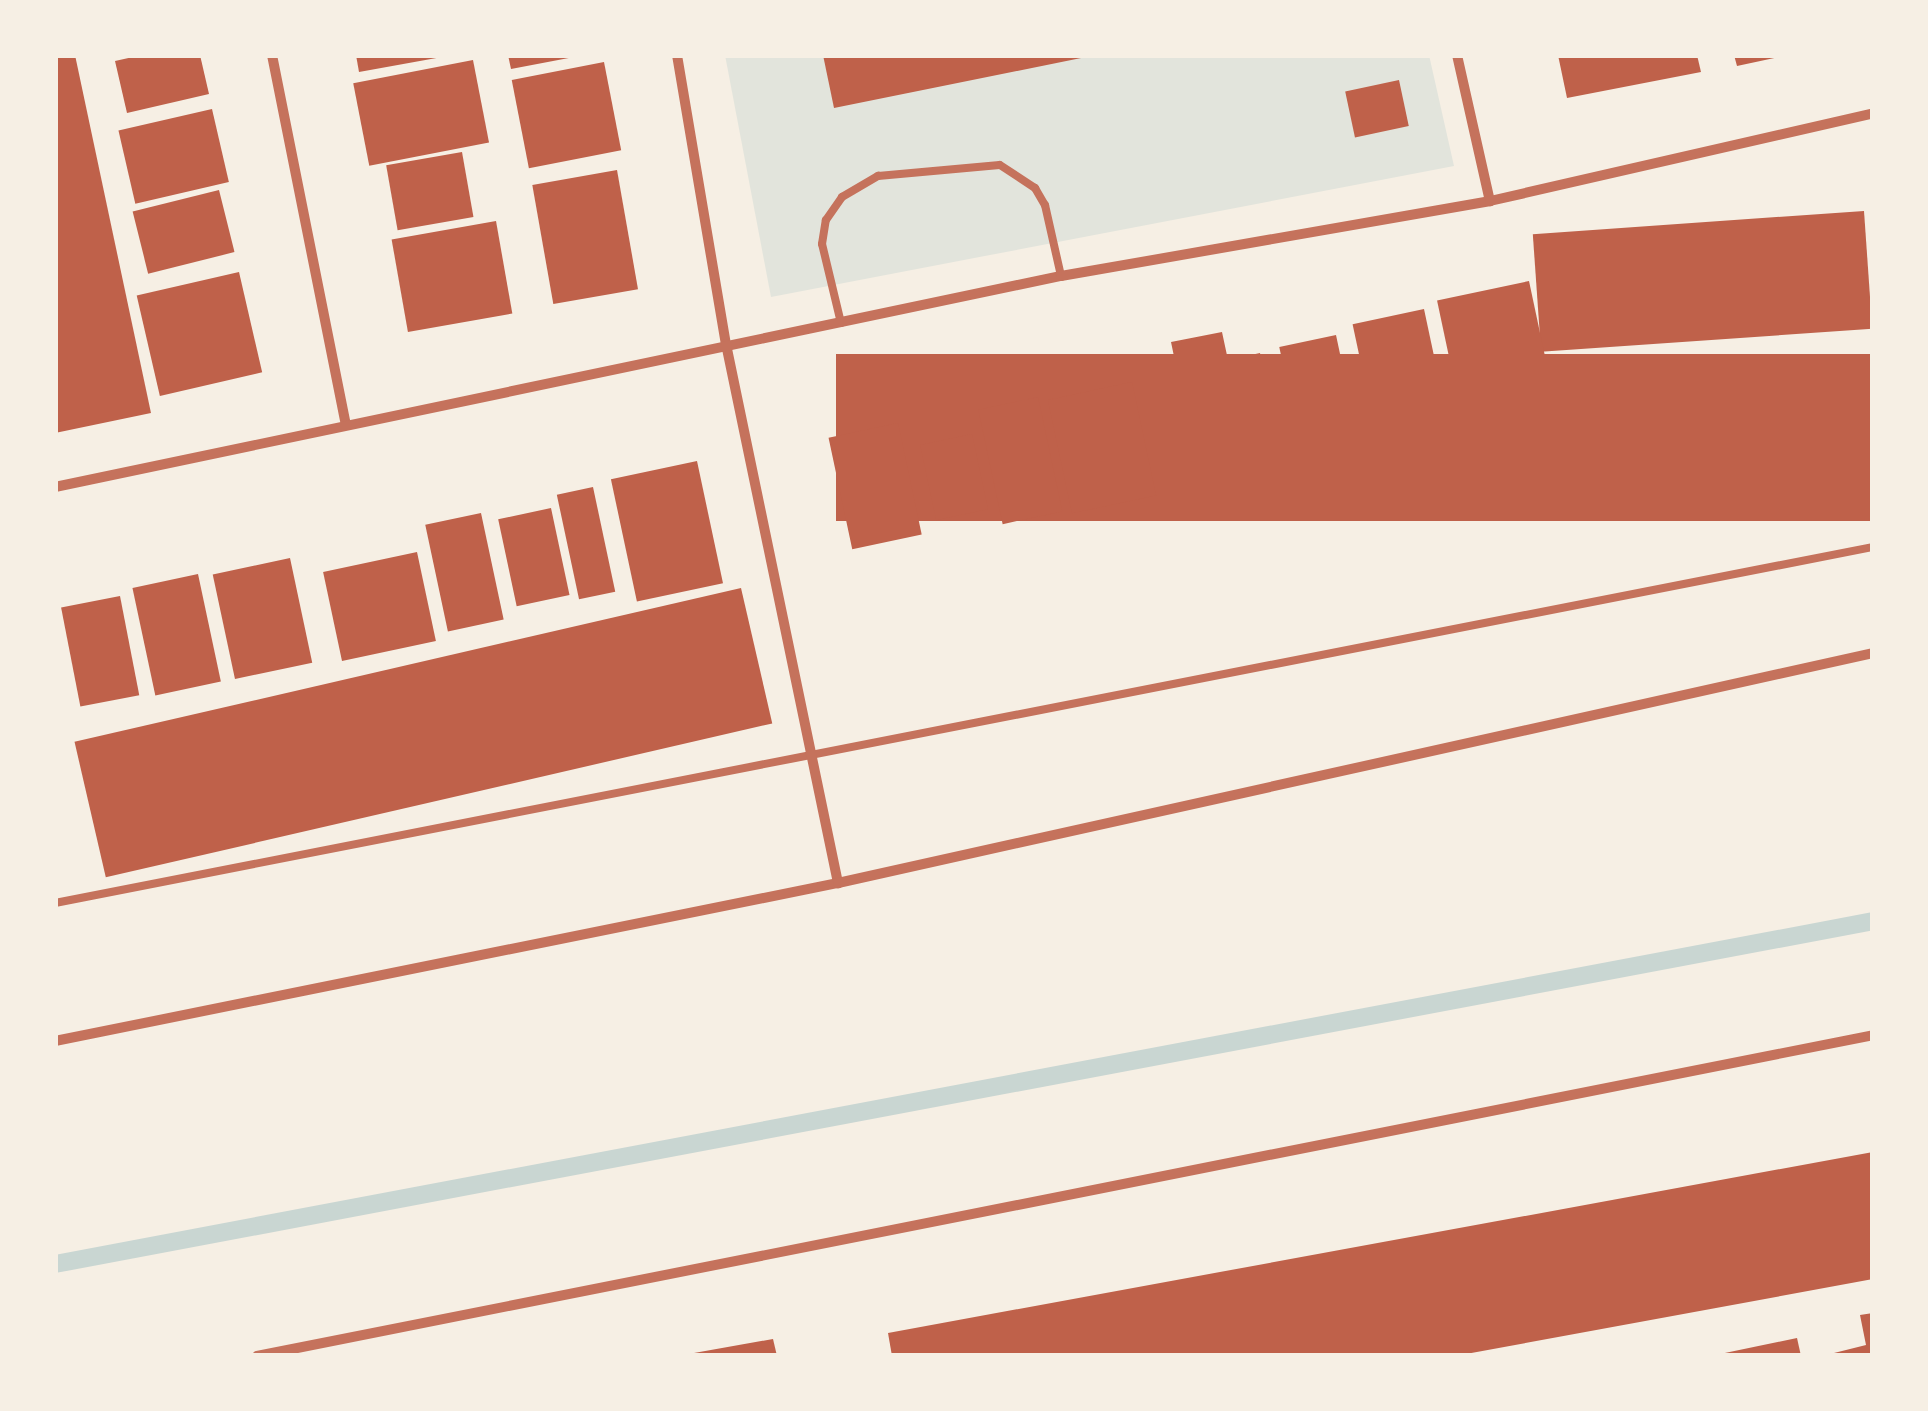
<!DOCTYPE html>
<style>
body{margin:0}
#map{position:relative;width:1928px;height:1411px;overflow:hidden;background:#f6efe4;font-family:Arial,sans-serif}
div>[style]{position:absolute}
.green>*{inset:0;background:#e2e4dc}
.stream>*{height:18px;margin:-9px;padding:0 9px;transform-origin:9px;border-radius:9px;background:#c9d6d2}
.building>*{inset:0;background:#bf614a;transform-origin:0 0}
.service>*{height:8px;margin:-4px;padding:0 4px;transform-origin:4px;border-radius:4px;background:#c5725c}
.minor>*{height:10px;margin:-5px;padding:0 5px;transform-origin:5px;border-radius:5px;background:#c5725c}
span{translate:-50% -50%;white-space:nowrap;text-align:center;line-height:1.15;-webkit-text-stroke:10px #f6efe4;paint-order:stroke}
.frame{position:absolute;inset:0;border:58px solid #f6efe4;pointer-events:none}
</style>
<div id="map">
<div class="green">
<div style="clip-path:polygon(725px 55px,1429px 55px,1454px 166px,771px 297px)"></div>
</div>
<div class="stream">
<div style="left:55px;top:1264px;width:1850px;rotate:-10.68deg"></div>
</div>
<div class="building">
<div style="clip-path:polygon(55px 55px,75px 55px,151px 413px,55px 433px)"></div>
<div style="clip-path:polygon(142px 55px,200px 55px,209px 94px,127px 113px,115px 61px)"></div>
<div style="clip-path:polygon(356px 55px,441px 55px,442px 57px,359px 72px)"></div>
<div style="clip-path:polygon(508px 55px,573px 55px,574px 57px,511px 69px)"></div>
<div style="clip-path:polygon(823px 55px,1086px 55px,1086px 57px,834px 108px)"></div>
<div style="clip-path:polygon(1558px 55px,1697px 55px,1701px 72px,1567px 98px)"></div>
<div style="clip-path:polygon(1734px 55px,1779px 55px,1779px 57px,1737px 66px)"></div>
<div style="left:473px;top:60px;width:84px;height:122px;rotate:79deg"></div>
<div style="left:604px;top:62px;width:90px;height:94px;rotate:79deg"></div>
<div style="left:1399px;top:80px;width:47px;height:55px;rotate:78deg"></div>
<div style="left:212px;top:109px;width:75px;height:96px;rotate:77deg"></div>
<div style="left:462px;top:152px;width:66px;height:77px;rotate:80deg"></div>
<div style="left:617px;top:170px;width:121px;height:86px;rotate:80deg"></div>
<div style="left:219px;top:190px;width:64px;height:89px;rotate:76deg"></div>
<div style="left:1864px;top:211px;width:118px;height:332px;rotate:86deg"></div>
<div style="left:496px;top:221px;width:94px;height:106px;rotate:80deg"></div>
<div style="left:239px;top:272px;width:103px;height:105px;rotate:77deg"></div>
<div style="left:1529px;top:281px;width:105px;height:94px;rotate:78deg"></div>
<div style="left:1424px;top:309px;width:111px;height:73px;rotate:78deg"></div>
<div style="clip-path:polygon(1222px 332px,1228px 360px,1260px 353px,1280px 447px,1179px 468px,1159px 375px,1177px 371px,1171px 342px)"></div>
<div style="left:1336px;top:335px;width:96px;height:58px;rotate:78deg"></div>
<div style="left:1873px;top:354px;width:167px;height:1037px;rotate:90deg"></div>
<div style="left:1132px;top:382px;width:116px;height:86px;rotate:78deg"></div>
<div style="left:1038px;top:397px;width:117px;height:61px;rotate:78deg"></div>
<div style="left:898px;top:423px;width:114px;height:71px;rotate:78deg"></div>
<div style="left:972px;top:434px;width:77px;height:53px;rotate:78deg"></div>
<div style="left:697px;top:461px;width:125px;height:88px;rotate:78deg"></div>
<div style="left:593px;top:487px;width:107px;height:37px;rotate:78deg"></div>
<div style="left:551px;top:508px;width:89px;height:54px;rotate:78deg"></div>
<div style="left:481px;top:513px;width:109px;height:57px;rotate:78deg"></div>
<div style="left:417px;top:552px;width:91px;height:96px;rotate:78deg"></div>
<div style="left:290px;top:558px;width:107px;height:79px;rotate:78deg"></div>
<div style="left:198px;top:574px;width:110px;height:67px;rotate:78deg"></div>
<div style="left:741px;top:588px;width:139px;height:684px;rotate:77deg"></div>
<div style="left:120px;top:596px;width:101px;height:60px;rotate:79deg"></div>
<div style="clip-path:polygon(1873px 1152px,1873px 1279px,1455px 1356px,892px 1356px,888px 1333px)"></div>
<div style="clip-path:polygon(1873px 1313px,1873px 1356px,1822px 1356px,1866px 1345px,1860px 1315px)"></div>
<div style="clip-path:polygon(1797px 1338px,1801px 1356px,1721px 1356px,1720px 1354px)"></div>
<div style="clip-path:polygon(773px 1339px,777px 1356px,695px 1356px,694px 1353px)"></div>
</div>
<div class="service">
<div style="left:841px;top:323px;width:81px;rotate:-103.5deg"></div>
<div style="left:822px;top:244px;width:24px;rotate:-81deg"></div>
<div style="left:826px;top:220px;width:28px;rotate:-55deg"></div>
<div style="left:842px;top:197px;width:42px;rotate:-30.3deg"></div>
<div style="left:878px;top:176px;width:122px;rotate:-5.2deg"></div>
<div style="left:1000px;top:165px;width:42px;rotate:33.3deg"></div>
<div style="left:1035px;top:188px;width:20px;rotate:60deg"></div>
<div style="left:1045px;top:205px;width:73px;rotate:77.3deg"></div>
<div style="left:55px;top:903px;width:1853px;rotate:-11.08deg"></div>
</div>
<div class="minor">
<div style="left:272px;top:55px;width:377px;rotate:78.7deg"></div>
<div style="left:677px;top:55px;width:293px;rotate:80.4deg"></div>
<div style="left:726px;top:344px;width:551px;rotate:78.26deg"></div>
<div style="left:1457px;top:55px;width:150px;rotate:77.3deg"></div>
<div style="left:55px;top:487px;width:1028px;rotate:-11.85deg"></div>
<div style="left:1061px;top:276px;width:436px;rotate:-9.9deg"></div>
<div style="left:1490px;top:201px;width:393px;rotate:-12.9deg"></div>
<div style="left:55px;top:1041px;width:799px;rotate:-11.41deg"></div>
<div style="left:838px;top:883px;width:1060px;rotate:-12.53deg"></div>
<div style="left:257px;top:1356px;width:1648px;rotate:-11.23deg"></div>
</div>
<div class="frame"></div>
</div>
